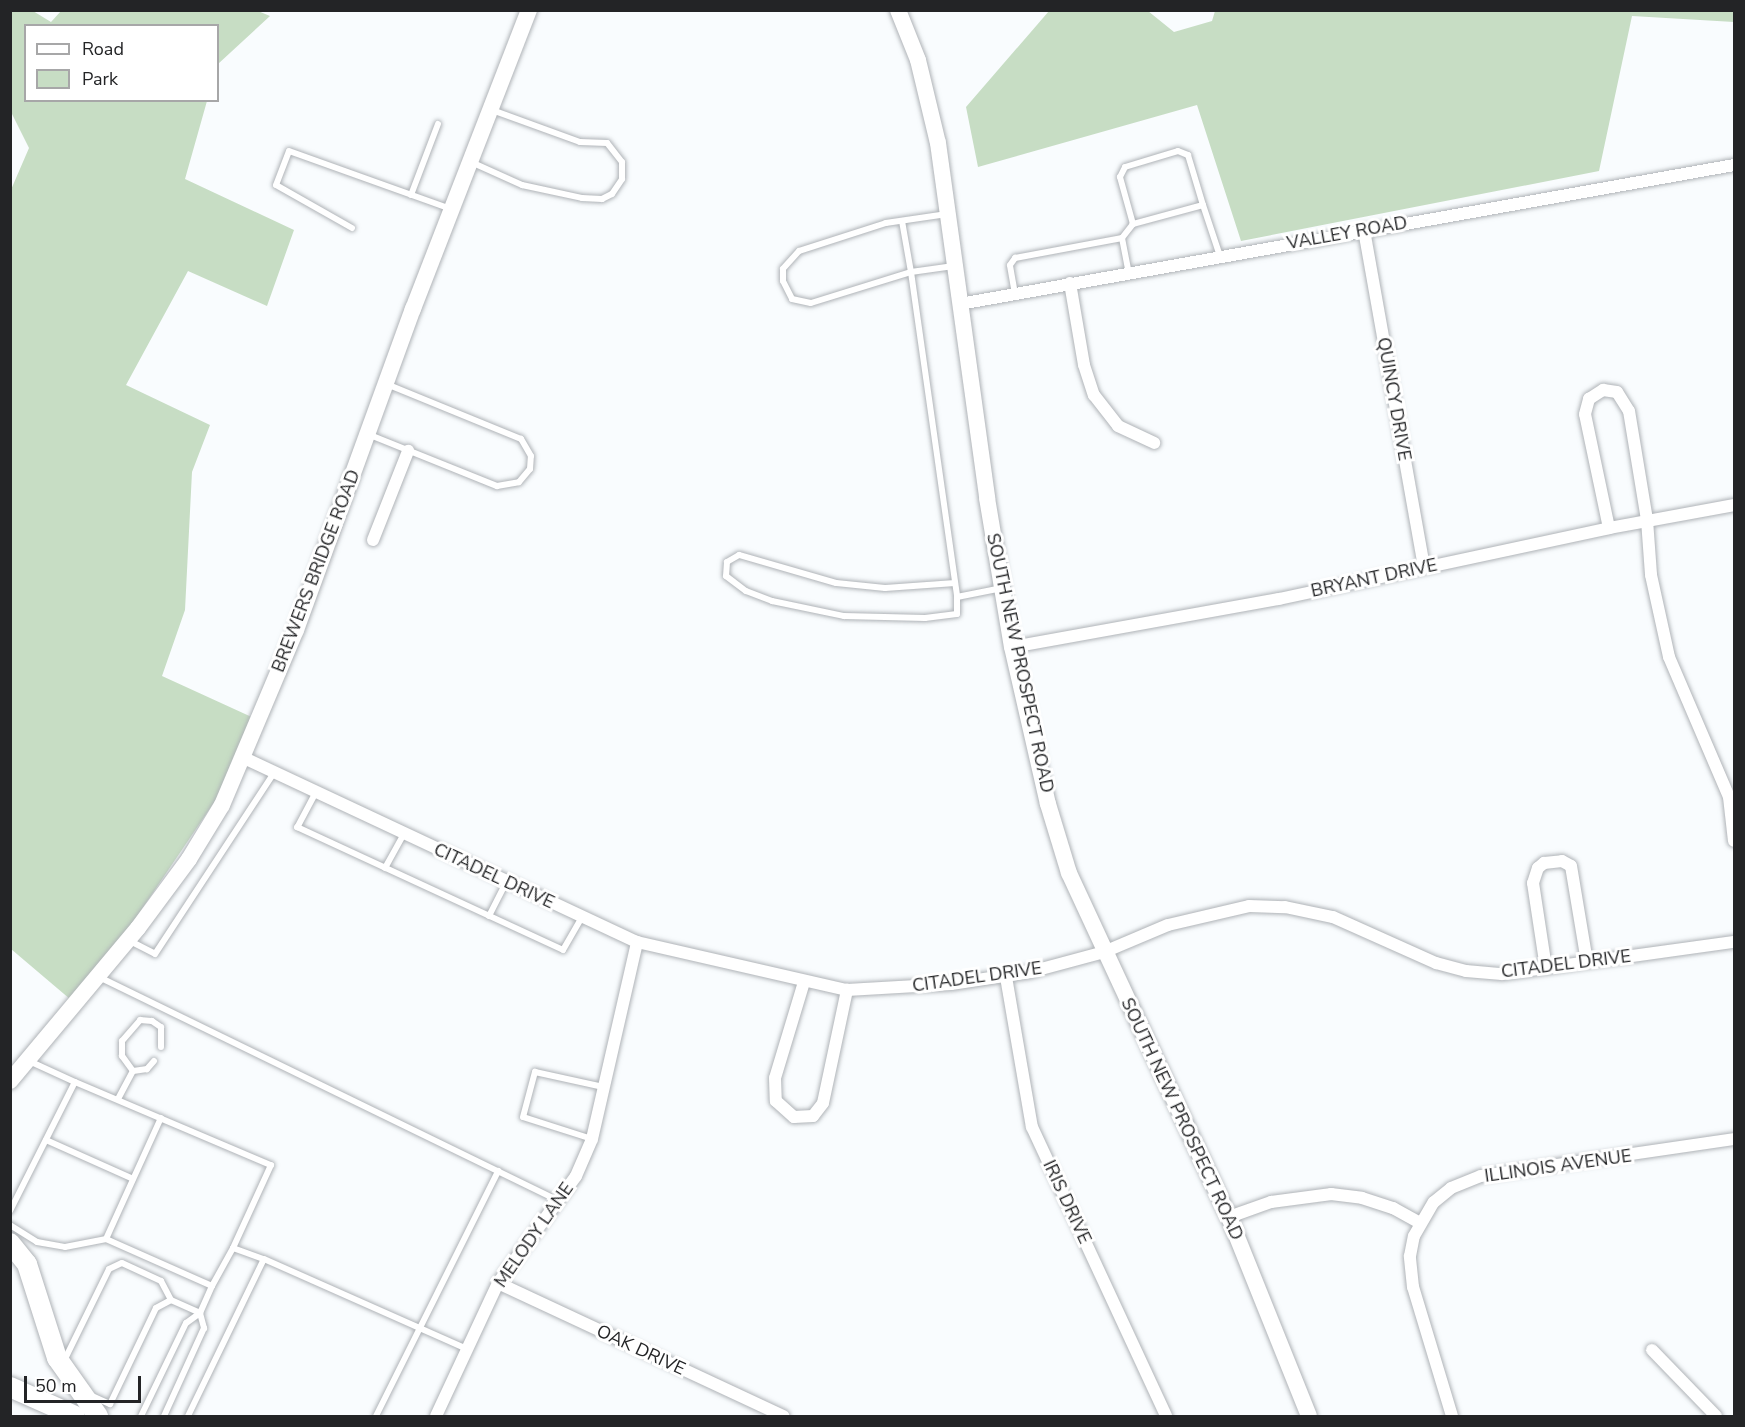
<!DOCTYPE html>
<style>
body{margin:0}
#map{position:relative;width:1745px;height:1427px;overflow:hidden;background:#f9fcfe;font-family:"Nunito Sans",sans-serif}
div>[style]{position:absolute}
.green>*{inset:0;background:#c7ddc4}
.roads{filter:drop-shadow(0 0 2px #afb3b7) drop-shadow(0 0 2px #afb3b7)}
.lane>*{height:6px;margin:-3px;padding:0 3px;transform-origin:3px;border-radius:3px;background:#fff}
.street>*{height:12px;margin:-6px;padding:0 6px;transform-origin:6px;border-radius:6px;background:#fff}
.secondary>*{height:16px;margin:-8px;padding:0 8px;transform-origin:8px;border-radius:8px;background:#fff}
.primary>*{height:20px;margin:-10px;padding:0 10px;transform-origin:10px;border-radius:10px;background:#fff}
span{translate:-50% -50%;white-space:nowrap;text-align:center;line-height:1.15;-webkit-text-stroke:6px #fff;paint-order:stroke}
.street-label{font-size:18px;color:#232426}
.frame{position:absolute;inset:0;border:12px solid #232426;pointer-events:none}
.legend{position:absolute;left:24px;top:24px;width:195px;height:78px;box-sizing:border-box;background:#fff;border:2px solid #a7a7a8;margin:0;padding:8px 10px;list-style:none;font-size:18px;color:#232426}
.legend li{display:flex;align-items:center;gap:12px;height:30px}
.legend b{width:30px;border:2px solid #a7a7a8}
.scale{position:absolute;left:24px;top:1376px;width:117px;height:27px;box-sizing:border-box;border:3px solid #232426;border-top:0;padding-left:8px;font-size:18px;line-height:21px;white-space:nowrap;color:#232426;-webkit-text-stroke:4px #fff;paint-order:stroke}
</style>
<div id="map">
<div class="green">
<div style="clip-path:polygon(11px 11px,33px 11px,51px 22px,61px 11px,258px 11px,270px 16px,218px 64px,218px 26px,26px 26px,26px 100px,207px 101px,185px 179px,294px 230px,267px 306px,188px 271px,126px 385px,210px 425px,192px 472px,185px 610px,162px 676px,258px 720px,242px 761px,77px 1005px,11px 949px,10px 192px,29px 148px,11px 112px)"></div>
<div style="clip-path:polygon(1215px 11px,1734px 10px,1734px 22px,1632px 16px,1599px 171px,1241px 241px,1197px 105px,978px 167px,966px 107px,1049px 11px,1148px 11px,1174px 32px,1212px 21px)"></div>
</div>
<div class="roads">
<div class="lane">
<div style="left:471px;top:162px;width:56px;rotate:24.3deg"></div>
<div style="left:522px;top:185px;width:61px;rotate:12.2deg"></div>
<div style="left:582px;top:198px;width:20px;rotate:3deg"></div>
<div style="left:602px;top:199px;width:11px;rotate:-27deg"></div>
<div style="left:612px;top:194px;width:18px;rotate:-56deg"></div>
<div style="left:622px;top:179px;width:17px;rotate:-90deg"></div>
<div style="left:622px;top:162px;width:24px;rotate:-128deg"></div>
<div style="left:607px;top:143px;width:27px;rotate:-178deg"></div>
<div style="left:580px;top:142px;width:94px;rotate:-160deg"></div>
<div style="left:411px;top:195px;width:76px;rotate:-69.2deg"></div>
<div style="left:1203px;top:205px;width:54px;rotate:71.6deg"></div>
<div style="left:947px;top:214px;width:62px;rotate:171.6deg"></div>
<div style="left:886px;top:223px;width:91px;rotate:162.2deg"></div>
<div style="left:799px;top:251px;width:24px;rotate:132deg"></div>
<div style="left:783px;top:269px;width:12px;rotate:90deg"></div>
<div style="left:783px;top:281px;width:20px;rotate:63deg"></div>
<div style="left:792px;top:299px;width:19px;rotate:12deg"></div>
<div style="left:811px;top:303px;width:105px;rotate:-17.2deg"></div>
<div style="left:911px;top:272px;width:328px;rotate:81.9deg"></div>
<div style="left:957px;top:597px;width:46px;rotate:-11.3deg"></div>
<div style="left:902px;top:221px;width:52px;rotate:80deg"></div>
<div style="left:911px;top:272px;width:43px;rotate:-7.9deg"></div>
<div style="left:352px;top:228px;width:87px;rotate:-150.5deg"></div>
<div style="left:276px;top:185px;width:36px;rotate:-69deg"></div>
<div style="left:289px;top:151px;width:172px;rotate:19.7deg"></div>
<div style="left:1122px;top:238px;width:18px;rotate:-52deg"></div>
<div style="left:1133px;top:224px;width:49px;rotate:-105.5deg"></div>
<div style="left:1120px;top:177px;width:11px;rotate:-63deg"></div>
<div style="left:1125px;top:167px;width:55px;rotate:-16.8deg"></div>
<div style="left:1178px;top:151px;width:11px;rotate:22deg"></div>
<div style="left:1188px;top:155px;width:52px;rotate:73.3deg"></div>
<div style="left:1203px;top:205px;width:73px;rotate:164.8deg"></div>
<div style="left:1015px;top:294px;width:29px;rotate:-100deg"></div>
<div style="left:1010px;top:265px;width:9px;rotate:-54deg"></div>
<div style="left:1015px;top:258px;width:109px;rotate:-10.6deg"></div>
<div style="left:1122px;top:238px;width:36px;rotate:79deg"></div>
<div style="left:370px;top:435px;width:137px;rotate:21.9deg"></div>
<div style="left:497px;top:486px;width:22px;rotate:-10deg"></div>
<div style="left:519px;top:482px;width:17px;rotate:-50deg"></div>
<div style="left:530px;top:469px;width:13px;rotate:-86deg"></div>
<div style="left:531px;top:456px;width:20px;rotate:-120deg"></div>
<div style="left:521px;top:439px;width:146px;rotate:-157.8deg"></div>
<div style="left:955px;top:583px;width:70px;rotate:175.9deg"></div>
<div style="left:885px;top:588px;width:49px;rotate:-174.2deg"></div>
<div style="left:836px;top:583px;width:101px;rotate:-163.9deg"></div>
<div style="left:739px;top:555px;width:14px;rotate:150deg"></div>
<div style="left:727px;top:562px;width:14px;rotate:94deg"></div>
<div style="left:726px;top:576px;width:25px;rotate:37deg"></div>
<div style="left:746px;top:591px;width:28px;rotate:21deg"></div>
<div style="left:772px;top:601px;width:74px;rotate:11.8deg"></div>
<div style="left:844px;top:616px;width:81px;rotate:1.4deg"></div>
<div style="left:925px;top:618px;width:32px;rotate:-7deg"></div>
<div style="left:957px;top:614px;width:17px;rotate:-90deg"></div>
<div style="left:316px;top:792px;width:40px;rotate:118deg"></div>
<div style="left:297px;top:827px;width:293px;rotate:24.8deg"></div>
<div style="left:563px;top:950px;width:38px;rotate:-60deg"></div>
<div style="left:385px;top:868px;width:39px;rotate:-61deg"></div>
<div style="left:489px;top:916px;width:38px;rotate:-63deg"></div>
<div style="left:130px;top:941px;width:28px;rotate:27deg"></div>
<div style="left:155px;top:954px;width:217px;rotate:-56.7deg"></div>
<div style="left:99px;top:977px;width:512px;rotate:25.96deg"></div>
<div style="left:29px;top:1061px;width:51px;rotate:24.5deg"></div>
<div style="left:154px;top:1061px;width:11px;rotate:131deg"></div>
<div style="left:147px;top:1069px;width:14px;rotate:172deg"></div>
<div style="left:133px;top:1071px;width:19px;rotate:-126deg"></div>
<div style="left:122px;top:1056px;width:15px;rotate:-90deg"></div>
<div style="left:122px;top:1041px;width:28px;rotate:-49deg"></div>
<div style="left:140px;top:1020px;width:12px;rotate:5deg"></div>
<div style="left:152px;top:1021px;width:11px;rotate:34deg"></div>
<div style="left:161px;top:1027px;width:20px;rotate:90deg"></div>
<div style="left:118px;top:1099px;width:32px;rotate:-62deg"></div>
<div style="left:592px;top:1139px;width:72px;rotate:-162.3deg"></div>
<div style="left:523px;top:1117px;width:47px;rotate:-75.1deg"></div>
<div style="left:535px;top:1072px;width:70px;rotate:12.4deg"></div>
<div style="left:46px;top:1140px;width:95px;rotate:24.1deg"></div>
<div style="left:10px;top:1211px;width:144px;rotate:-63.3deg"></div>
<div style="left:75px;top:1082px;width:213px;rotate:23deg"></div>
<div style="left:271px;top:1165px;width:91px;rotate:114.6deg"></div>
<div style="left:233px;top:1248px;width:33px;rotate:20deg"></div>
<div style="left:10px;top:1225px;width:32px;rotate:32deg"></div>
<div style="left:37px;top:1242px;width:28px;rotate:10deg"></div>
<div style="left:65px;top:1247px;width:42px;rotate:-11deg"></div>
<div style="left:106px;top:1239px;width:116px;rotate:23.9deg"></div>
<div style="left:212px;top:1286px;width:30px;rotate:114deg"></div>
<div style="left:200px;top:1313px;width:17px;rotate:144deg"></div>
<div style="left:186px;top:1323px;width:103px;rotate:115.8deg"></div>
<div style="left:106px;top:1239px;width:133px;rotate:-65.6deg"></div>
<div style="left:212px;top:1286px;width:43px;rotate:-61.1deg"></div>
<div style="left:64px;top:1361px;width:102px;rotate:-63.9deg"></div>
<div style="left:109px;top:1269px;width:14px;rotate:-25deg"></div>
<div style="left:122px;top:1263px;width:43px;rotate:24.8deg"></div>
<div style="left:161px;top:1281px;width:21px;rotate:62deg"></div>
<div style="left:171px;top:1300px;width:32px;rotate:24deg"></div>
<div style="left:200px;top:1313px;width:16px;rotate:75deg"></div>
<div style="left:204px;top:1328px;width:97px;rotate:114.4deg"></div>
<div style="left:92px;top:1396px;width:20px;rotate:24deg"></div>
<div style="left:110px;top:1404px;width:106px;rotate:-64.4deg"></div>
<div style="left:156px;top:1308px;width:17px;rotate:-28deg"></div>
<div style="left:188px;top:1416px;width:174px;rotate:-64.2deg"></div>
<div style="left:264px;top:1259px;width:222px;rotate:23.9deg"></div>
<div style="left:376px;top:1416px;width:274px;rotate:-63.5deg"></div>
</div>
<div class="street">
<div style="left:1364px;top:230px;width:342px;rotate:79.9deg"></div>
<div style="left:1070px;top:283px;width:83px;rotate:80.3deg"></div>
<div style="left:1084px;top:365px;width:32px;rotate:72deg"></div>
<div style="left:1094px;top:395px;width:39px;rotate:52deg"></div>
<div style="left:1118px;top:426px;width:40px;rotate:25deg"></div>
<div style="left:960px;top:304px;width:786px;rotate:-10.18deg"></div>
<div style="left:1609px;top:528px;width:116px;rotate:-101.9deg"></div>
<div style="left:1585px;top:414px;width:16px;rotate:-75deg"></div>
<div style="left:1589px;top:399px;width:17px;rotate:-33deg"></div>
<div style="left:1603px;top:390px;width:14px;rotate:8deg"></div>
<div style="left:1617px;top:392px;width:22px;rotate:58deg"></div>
<div style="left:1629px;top:411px;width:110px;rotate:80.6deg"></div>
<div style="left:1647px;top:520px;width:55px;rotate:85.8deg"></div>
<div style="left:1651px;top:575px;width:84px;rotate:77.6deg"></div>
<div style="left:1669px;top:657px;width:152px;rotate:66.8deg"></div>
<div style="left:1729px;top:797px;width:44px;rotate:83.5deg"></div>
<div style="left:373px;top:540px;width:96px;rotate:-68.5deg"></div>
<div style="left:1012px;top:647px;width:271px;rotate:-10.2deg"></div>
<div style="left:1279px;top:599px;width:338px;rotate:-12.1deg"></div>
<div style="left:1609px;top:528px;width:127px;rotate:-10.4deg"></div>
<div style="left:242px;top:757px;width:436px;rotate:25.1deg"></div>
<div style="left:637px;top:942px;width:215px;rotate:12.9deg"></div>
<div style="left:847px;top:990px;width:104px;rotate:-3.3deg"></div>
<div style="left:951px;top:984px;width:80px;rotate:-8.6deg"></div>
<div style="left:1030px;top:972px;width:77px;rotate:-15.1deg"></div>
<div style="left:1104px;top:952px;width:69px;rotate:-22.9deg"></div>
<div style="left:1168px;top:925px;width:83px;rotate:-13.2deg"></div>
<div style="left:1249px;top:906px;width:36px;rotate:2deg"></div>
<div style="left:1285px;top:907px;width:49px;rotate:11.8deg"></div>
<div style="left:1333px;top:917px;width:113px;rotate:24.1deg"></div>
<div style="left:1436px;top:963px;width:31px;rotate:15deg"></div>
<div style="left:1466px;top:971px;width:36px;rotate:5deg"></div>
<div style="left:1502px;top:974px;width:234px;rotate:-7.9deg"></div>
<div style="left:1546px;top:968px;width:86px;rotate:-98.7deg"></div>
<div style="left:1533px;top:883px;width:16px;rotate:-72deg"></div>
<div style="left:1538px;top:868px;width:8px;rotate:-40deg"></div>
<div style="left:1544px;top:863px;width:18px;rotate:-6deg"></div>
<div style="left:1562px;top:861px;width:10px;rotate:29deg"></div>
<div style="left:1571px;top:866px;width:97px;rotate:80.5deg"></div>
<div style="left:1006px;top:977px;width:152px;rotate:80.2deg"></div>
<div style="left:1032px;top:1127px;width:319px;rotate:65.1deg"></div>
<div style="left:804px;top:982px;width:100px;rotate:106.8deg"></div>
<div style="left:775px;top:1078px;width:23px;rotate:88deg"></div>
<div style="left:776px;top:1101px;width:24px;rotate:42deg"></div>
<div style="left:794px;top:1117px;width:19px;rotate:-3deg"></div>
<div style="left:813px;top:1116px;width:16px;rotate:-52deg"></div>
<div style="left:823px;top:1103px;width:116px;rotate:-78deg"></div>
<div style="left:1229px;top:1217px;width:45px;rotate:-19.7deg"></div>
<div style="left:1271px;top:1202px;width:61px;rotate:-7.6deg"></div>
<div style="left:1331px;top:1194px;width:31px;rotate:7deg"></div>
<div style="left:1362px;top:1198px;width:33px;rotate:18deg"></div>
<div style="left:1393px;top:1208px;width:31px;rotate:29deg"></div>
<div style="left:498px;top:1283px;width:315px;rotate:25deg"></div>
<div style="left:1652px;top:1350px;width:92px;rotate:45.9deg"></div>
<div style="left:436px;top:1416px;width:147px;rotate:-65deg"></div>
<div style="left:498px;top:1283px;width:132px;rotate:-53.9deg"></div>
<div style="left:576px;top:1176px;width:40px;rotate:-66.6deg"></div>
<div style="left:592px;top:1139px;width:202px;rotate:-77.1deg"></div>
<div style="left:1452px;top:1416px;width:135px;rotate:-106.8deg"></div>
<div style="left:1413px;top:1287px;width:31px;rotate:-96deg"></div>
<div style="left:1410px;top:1256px;width:20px;rotate:-79deg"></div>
<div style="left:1414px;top:1236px;width:39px;rotate:-60deg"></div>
<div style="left:1434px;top:1202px;width:22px;rotate:-39deg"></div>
<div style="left:1451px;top:1188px;width:32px;rotate:-22deg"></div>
<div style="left:1481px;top:1176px;width:256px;rotate:-8.3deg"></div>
</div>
<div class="secondary">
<div style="left:898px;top:10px;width:54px;rotate:68.2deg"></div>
<div style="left:918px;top:60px;width:85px;rotate:76.5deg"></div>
<div style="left:938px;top:143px;width:358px;rotate:82.1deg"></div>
<div style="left:987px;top:498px;width:151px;rotate:80.5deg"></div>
<div style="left:1012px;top:647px;width:161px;rotate:77.1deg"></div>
<div style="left:1048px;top:804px;width:72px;rotate:73.1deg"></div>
<div style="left:1069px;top:873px;width:379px;rotate:65.1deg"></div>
<div style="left:1229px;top:1217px;width:214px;rotate:68.1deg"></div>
<div style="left:10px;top:1081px;width:199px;rotate:-50.1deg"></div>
<div style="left:138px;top:928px;width:86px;rotate:-53.5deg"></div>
<div style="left:189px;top:859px;width:63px;rotate:-58.6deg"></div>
<div style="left:222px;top:805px;width:190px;rotate:-67.1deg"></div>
<div style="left:296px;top:630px;width:342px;rotate:-70deg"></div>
<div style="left:413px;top:309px;width:321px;rotate:-68.8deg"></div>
</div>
<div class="primary">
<div style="left:10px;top:1243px;width:27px;rotate:51deg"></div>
<div style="left:27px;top:1264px;width:99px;rotate:72.3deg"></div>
<div style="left:57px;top:1358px;width:71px;rotate:54.7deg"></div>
<div style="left:10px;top:1387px;width:71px;rotate:24deg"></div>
</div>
</div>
<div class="street-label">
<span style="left:1347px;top:233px;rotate:-10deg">VALLEY ROAD</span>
<span style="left:1394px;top:399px;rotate:80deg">QUINCY DRIVE</span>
<span style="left:316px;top:571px;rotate:-69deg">BREWERS BRIDGE ROAD</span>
<span style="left:1374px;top:578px;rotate:-12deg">BRYANT DRIVE</span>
<span style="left:1020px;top:663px;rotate:78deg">SOUTH NEW PROSPECT ROAD</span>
<span style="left:494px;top:876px;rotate:25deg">CITADEL DRIVE</span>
<span style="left:1566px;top:964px;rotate:-7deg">CITADEL DRIVE</span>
<span style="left:977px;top:977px;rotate:-8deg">CITADEL DRIVE</span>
<span style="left:1182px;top:1119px;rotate:65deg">SOUTH NEW PROSPECT ROAD</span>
<span style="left:1558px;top:1166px;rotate:-8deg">ILLINOIS AVENUE</span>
<span style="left:1067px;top:1202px;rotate:65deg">IRIS DRIVE</span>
<span style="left:534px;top:1235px;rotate:-55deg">MELODY LANE</span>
<span style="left:641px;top:1350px;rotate:25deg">OAK DRIVE</span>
</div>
<div class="frame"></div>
<ul class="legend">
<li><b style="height:8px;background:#fff"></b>Road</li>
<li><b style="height:16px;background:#c7ddc4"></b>Park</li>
</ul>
<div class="scale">50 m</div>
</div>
